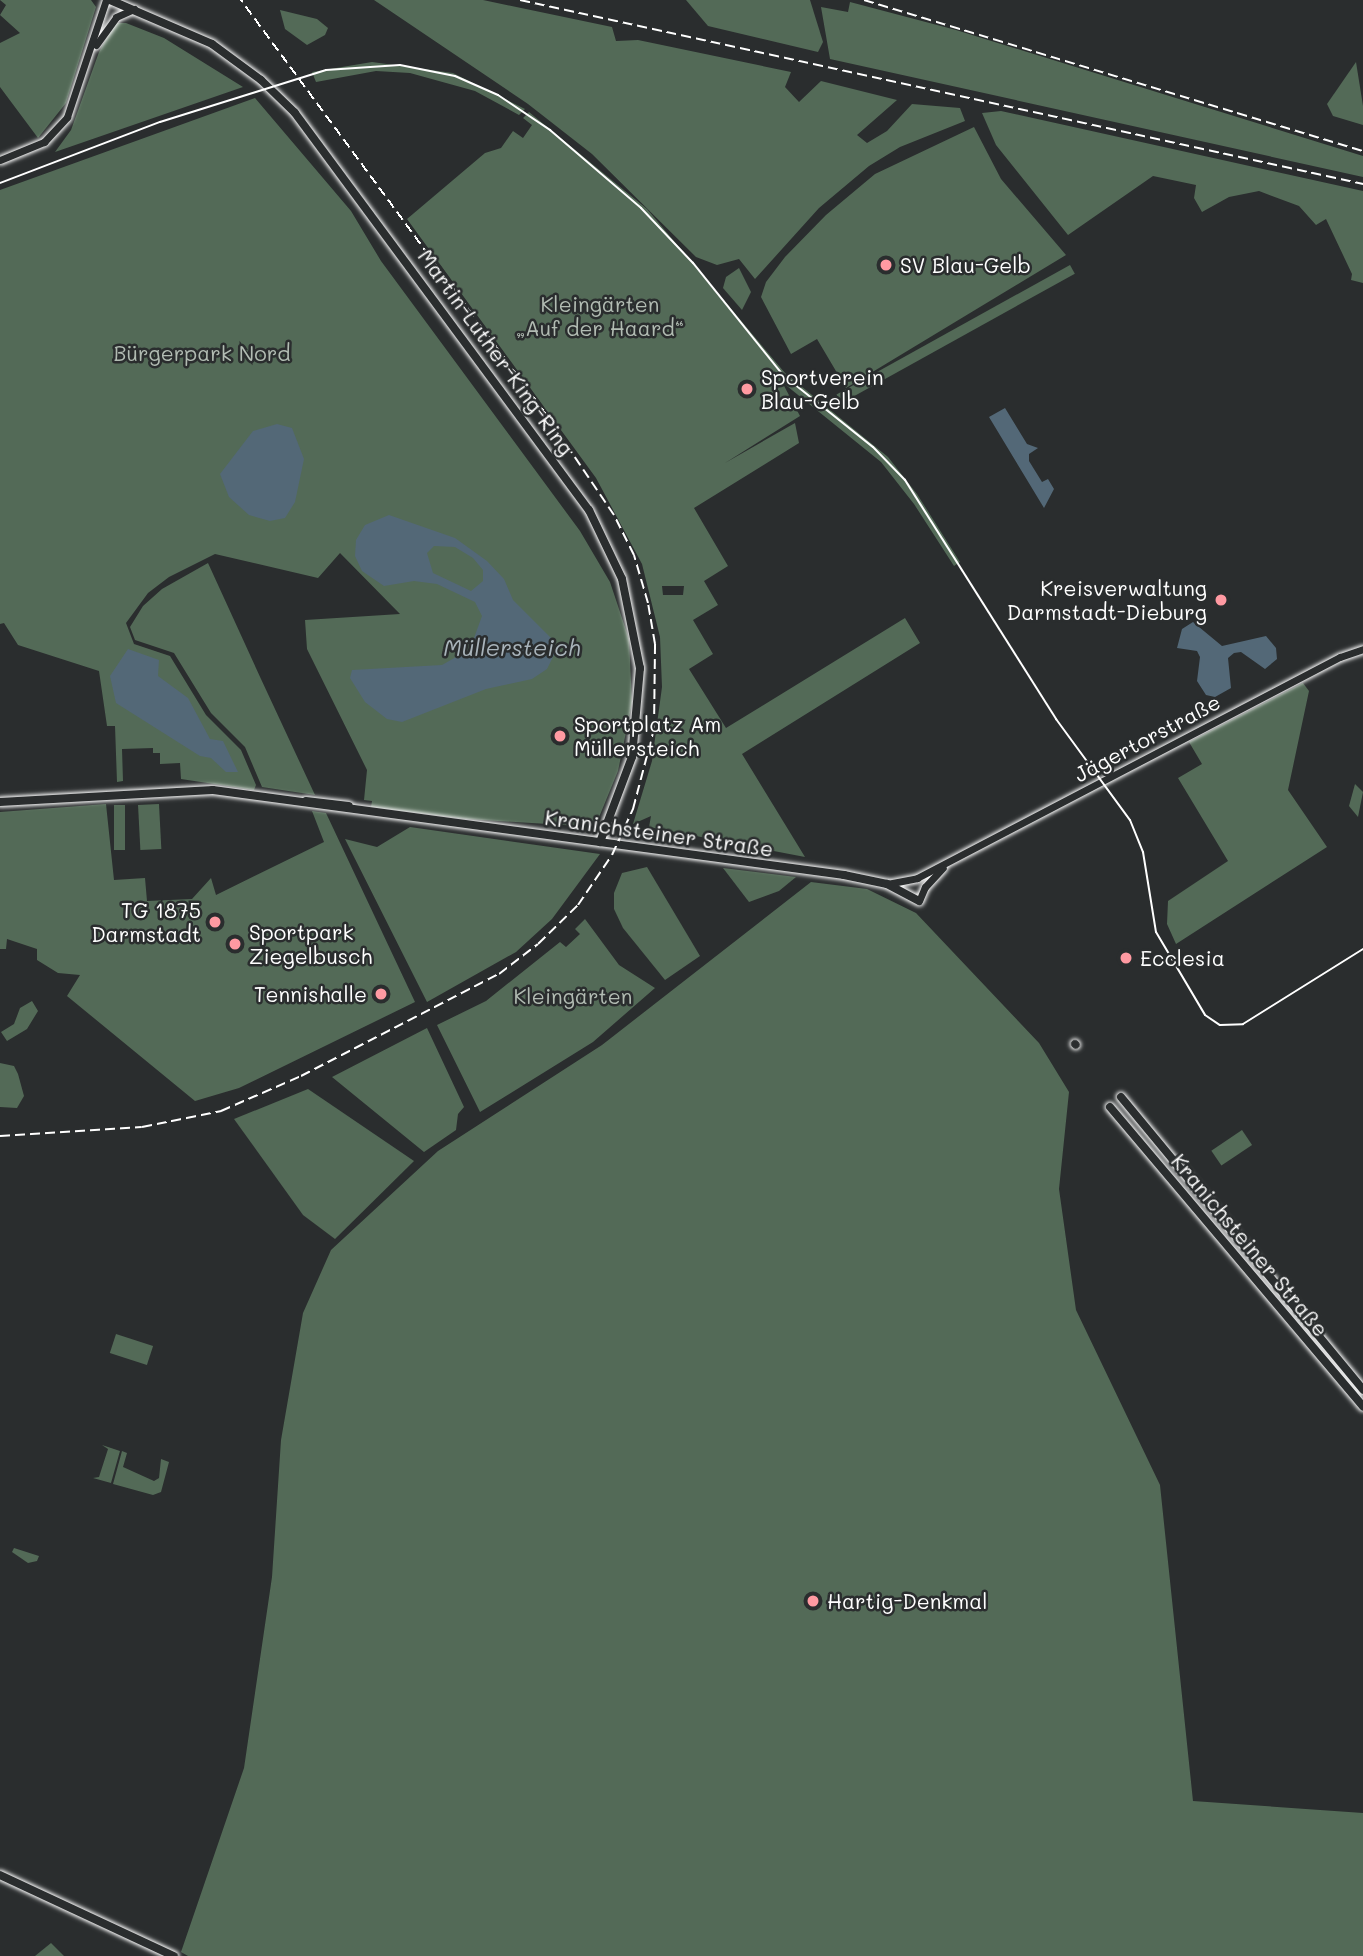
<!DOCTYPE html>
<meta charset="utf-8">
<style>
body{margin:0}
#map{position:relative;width:1363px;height:1956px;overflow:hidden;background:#2a2d2e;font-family:Mali,sans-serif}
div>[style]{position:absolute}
.green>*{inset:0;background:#536a57;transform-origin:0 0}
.water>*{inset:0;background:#536877}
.roads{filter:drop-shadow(0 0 2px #fff) drop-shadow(0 0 2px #fff)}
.tertiary>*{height:7px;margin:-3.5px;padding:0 3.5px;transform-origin:3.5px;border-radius:3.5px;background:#2a2d2e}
.secondary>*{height:8px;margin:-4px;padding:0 4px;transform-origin:4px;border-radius:4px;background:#2a2d2e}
.tram>*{height:2px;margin:-1px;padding:0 1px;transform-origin:1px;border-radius:1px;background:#fff}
.rail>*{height:2px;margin-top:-1px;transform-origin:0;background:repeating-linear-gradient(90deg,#fff 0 10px,transparent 0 15px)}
.dots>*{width:19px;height:19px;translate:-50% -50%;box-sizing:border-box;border:4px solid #2a2d2e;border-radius:50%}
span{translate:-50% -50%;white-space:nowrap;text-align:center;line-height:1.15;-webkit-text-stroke:5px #2a2d2e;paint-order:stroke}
.poi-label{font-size:21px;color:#fff}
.left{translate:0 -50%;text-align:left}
.right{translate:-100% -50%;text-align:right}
.park-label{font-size:21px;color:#b2bcb3}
.street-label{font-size:21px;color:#fff}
.water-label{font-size:23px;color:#a9b4bb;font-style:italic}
</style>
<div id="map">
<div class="green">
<div style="clip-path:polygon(0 0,91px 0,96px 7px,66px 103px,38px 138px,0 87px,0 43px,20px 33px,0 15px,6px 5px)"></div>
<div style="clip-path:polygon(374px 0,483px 0,612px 27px,616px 41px,638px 40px,791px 72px,785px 87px,799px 102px,821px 81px,897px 100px,857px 135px,867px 143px,887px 131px,912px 104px,960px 108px,965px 121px,900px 147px,869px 166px,819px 208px,755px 279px,739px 259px,717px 265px,696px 257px,592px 154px,528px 104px)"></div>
<div style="clip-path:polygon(686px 0,810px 0,823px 42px,818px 52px,708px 26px)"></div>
<div style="clip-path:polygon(850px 2px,956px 30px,1363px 156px,1363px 177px,830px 59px,821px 7px,848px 12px)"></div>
<div style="clip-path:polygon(280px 10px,317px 19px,328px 28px,325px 35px,307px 45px,285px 29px)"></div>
<div style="clip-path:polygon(115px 23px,126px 23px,164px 38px,243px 87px,55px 152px,71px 130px,99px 52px)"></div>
<div style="clip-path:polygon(372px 62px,453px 73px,525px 109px,519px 115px,475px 91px,410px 73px,376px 71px,316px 82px,312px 72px)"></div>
<div style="clip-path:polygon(1356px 62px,1363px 106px,1363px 125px,1333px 116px,1327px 104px)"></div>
<div style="clip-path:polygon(255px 98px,351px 211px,381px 261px,580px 531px,610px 582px,629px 639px,632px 703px,618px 771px,595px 827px,466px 819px,371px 807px,372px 801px,364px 800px,367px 770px,307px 649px,305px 620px,400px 614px,340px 553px,318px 578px,215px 554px,169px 577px,148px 593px,126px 623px,134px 644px,170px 656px,206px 715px,241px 750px,256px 785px,254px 790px,181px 779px,180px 763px,160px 764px,160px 753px,153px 753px,153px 748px,122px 749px,123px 781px,117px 782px,115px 726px,107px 726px,99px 671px,18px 645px,4px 623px,0 624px,0 190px)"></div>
<div style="clip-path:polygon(1001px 111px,1363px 191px,1363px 283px,1351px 280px,1352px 274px,1326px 219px,1316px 225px,1299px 206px,1259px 191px,1229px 197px,1202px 212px,1194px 198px,1196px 185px,1153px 176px,1068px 235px,996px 145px,982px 113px)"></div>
<div style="clip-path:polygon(evenodd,529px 112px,647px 209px,785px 373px,888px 457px,917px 494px,960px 562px,954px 566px,914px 504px,881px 462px,782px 382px,800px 416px,725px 463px,795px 423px,799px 443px,694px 508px,728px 566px,704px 581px,718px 605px,693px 620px,713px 654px,689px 669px,726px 728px,905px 618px,920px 643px,742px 754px,805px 857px,649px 827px,651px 816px,633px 824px,652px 761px,662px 687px,660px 637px,642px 564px,596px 478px,407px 219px,485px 153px,501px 148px,513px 131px,523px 138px,532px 125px,523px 118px,529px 112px,662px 586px,684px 586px,683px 595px,663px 595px,662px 586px)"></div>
<div style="clip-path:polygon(974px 127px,1001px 179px,1066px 255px,846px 388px,817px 339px,791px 354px,761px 297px,766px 282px,785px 257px,826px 215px,875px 174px)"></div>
<div style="left:1070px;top:265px;width:10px;height:267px;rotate:61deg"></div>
<div style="clip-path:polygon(739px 268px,751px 292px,742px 310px,723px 288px,726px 277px)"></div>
<div style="clip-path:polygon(208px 563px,261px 679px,315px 795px,262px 787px,245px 747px,211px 713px,174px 653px,135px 640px,130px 627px,143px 606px,162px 589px)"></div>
<div style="clip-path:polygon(1303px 683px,1309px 691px,1288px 790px,1327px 847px,1176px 944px,1167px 924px,1168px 901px,1228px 861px,1178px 778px,1202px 764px,1189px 742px)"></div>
<div style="clip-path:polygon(1355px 784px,1363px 792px,1358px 817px,1349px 806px)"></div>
<div style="clip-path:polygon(106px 804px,114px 880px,145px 878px,147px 901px,192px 899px,211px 878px,216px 895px,324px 842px,312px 811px,326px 813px,415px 1002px,239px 1088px,195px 1101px,67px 996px,80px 975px,58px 973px,37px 960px,37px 949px,7px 939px,6px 949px,0 949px,0 812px)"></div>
<div style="left:159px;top:804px;width:45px;height:21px;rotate:87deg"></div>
<div style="left:114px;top:805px;width:11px;height:45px"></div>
<div style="clip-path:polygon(410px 827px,600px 854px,552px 919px,516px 952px,427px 1002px,345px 839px,377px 847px)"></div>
<div style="clip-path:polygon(647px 867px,700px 956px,665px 980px,623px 928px,614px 909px,614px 893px,622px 873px)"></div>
<div style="clip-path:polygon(723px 868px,796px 877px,779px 891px,749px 902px)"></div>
<div style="clip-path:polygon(811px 882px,867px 889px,916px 913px,1039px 1043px,1069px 1092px,1059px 1189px,1076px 1310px,1160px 1485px,1193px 1801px,1363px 1813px,1363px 1956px,188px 1956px,181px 1952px,244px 1768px,272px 1577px,281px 1440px,303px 1313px,331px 1250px,438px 1151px,602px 1045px)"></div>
<div style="clip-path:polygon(585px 919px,619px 965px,655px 988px,593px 1042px,480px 1112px,437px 1025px,486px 1001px,560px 942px,566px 947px,580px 934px,575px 929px)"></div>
<div style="clip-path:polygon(32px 1001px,38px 1011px,27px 1029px,7px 1041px,1px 1032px,14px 1024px,20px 1008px)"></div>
<div style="clip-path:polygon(427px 1028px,464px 1107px,458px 1114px,456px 1130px,424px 1152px,332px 1077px)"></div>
<div style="clip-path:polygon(0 1063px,14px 1066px,18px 1074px,24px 1096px,17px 1108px,0 1107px)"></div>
<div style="clip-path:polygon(308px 1089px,414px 1161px,335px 1239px,303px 1215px,234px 1119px)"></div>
<div style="left:1242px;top:1130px;width:18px;height:37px;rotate:56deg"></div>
<div style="left:116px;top:1334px;width:39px;height:20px;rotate:18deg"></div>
<div style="clip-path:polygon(102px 1445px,120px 1451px,111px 1483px,93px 1478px,99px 1477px,108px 1449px)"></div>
<div style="clip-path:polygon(122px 1451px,127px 1453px,123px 1467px,154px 1481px,159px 1478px,161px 1459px,169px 1462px,161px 1492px,153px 1495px,113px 1484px)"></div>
<div style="clip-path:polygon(14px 1548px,39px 1556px,37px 1561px,28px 1563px,12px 1552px)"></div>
<div style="clip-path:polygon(51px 1943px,64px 1956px,35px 1956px)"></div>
</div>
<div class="water">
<div style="clip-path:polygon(1005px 408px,1027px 444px,1038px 448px,1029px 454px,1029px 461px,1042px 482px,1048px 479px,1054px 489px,1044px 508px,989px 417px)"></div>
<div style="clip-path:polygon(277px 424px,292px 428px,304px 459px,295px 502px,285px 518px,270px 521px,249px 515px,229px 497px,220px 474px,253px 431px)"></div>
<div style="clip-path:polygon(evenodd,389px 515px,455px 538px,487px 561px,504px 579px,513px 600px,553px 640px,555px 653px,547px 669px,532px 679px,486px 689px,402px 722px,387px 719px,365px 702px,350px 678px,352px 670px,442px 665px,470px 649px,482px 616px,475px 602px,437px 584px,414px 581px,384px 586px,362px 571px,355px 556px,356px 540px,365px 525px,389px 515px,434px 546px,455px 547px,473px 558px,483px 570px,483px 581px,471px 591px,433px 573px,427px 553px,434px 546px)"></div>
<div style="clip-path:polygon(1193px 622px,1222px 646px,1266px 636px,1276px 648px,1277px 659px,1265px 669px,1241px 652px,1234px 653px,1228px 658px,1231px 688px,1215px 697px,1206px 695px,1197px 681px,1200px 657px,1197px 651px,1177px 648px,1182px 629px)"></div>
<div style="clip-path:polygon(128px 649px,159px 660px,158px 676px,188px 698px,210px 739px,223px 741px,238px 772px,226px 772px,211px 758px,200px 756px,116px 703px,110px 676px)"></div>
</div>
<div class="roads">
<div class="tertiary">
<div style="left:96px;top:45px;width:34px;rotate:-54deg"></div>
<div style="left:116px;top:17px;width:20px;rotate:-24deg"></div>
<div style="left:0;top:160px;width:48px;rotate:-22.2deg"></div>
<div style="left:44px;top:142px;width:34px;rotate:-47deg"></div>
<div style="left:67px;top:117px;width:123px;rotate:-71.6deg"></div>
<div style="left:887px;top:884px;width:31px;rotate:-11deg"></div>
<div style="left:917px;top:878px;width:477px;rotate:-27.6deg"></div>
<div style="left:1340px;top:657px;width:24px;rotate:-19deg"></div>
<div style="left:919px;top:901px;width:15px;rotate:-67deg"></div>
<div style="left:925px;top:887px;width:26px;rotate:-47deg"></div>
</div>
<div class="secondary">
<div style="left:110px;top:0;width:111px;rotate:23.3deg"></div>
<div style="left:212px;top:44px;width:61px;rotate:36.3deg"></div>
<div style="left:261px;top:80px;width:47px;rotate:44.1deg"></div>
<div style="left:295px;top:113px;width:494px;rotate:53.5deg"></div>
<div style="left:589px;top:510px;width:76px;rotate:64.4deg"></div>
<div style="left:622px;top:579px;width:91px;rotate:78.6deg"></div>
<div style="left:640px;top:668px;width:89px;rotate:95.1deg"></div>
<div style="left:632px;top:757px;width:91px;rotate:110.6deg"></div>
<div style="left:306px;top:801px;width:43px;rotate:6.6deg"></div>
<div style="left:0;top:802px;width:213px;rotate:-3.2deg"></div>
<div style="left:213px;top:790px;width:637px;rotate:7.67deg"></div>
<div style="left:844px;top:875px;width:44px;rotate:11.8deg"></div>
<div style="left:887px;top:884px;width:36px;rotate:28deg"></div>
<div style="left:1075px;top:1044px;width:1px;rotate:45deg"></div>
<div style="left:1121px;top:1097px;width:380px;rotate:50.4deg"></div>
<div style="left:1110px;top:1107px;width:392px;rotate:49.8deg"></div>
<div style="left:0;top:1875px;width:192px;rotate:25deg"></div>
</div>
</div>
<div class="tram">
<div style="left:0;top:183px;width:171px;rotate:-20.9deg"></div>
<div style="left:160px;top:122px;width:174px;rotate:-17.4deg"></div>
<div style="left:326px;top:70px;width:74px;rotate:-3.9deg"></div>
<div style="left:400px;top:65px;width:56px;rotate:11.3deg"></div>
<div style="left:455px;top:76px;width:47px;rotate:23.8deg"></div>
<div style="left:498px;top:95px;width:63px;rotate:33.9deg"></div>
<div style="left:550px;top:130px;width:120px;rotate:40.6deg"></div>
<div style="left:641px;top:208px;width:76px;rotate:46.6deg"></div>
<div style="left:693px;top:263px;width:144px;rotate:51.2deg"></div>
<div style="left:783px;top:375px;width:115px;rotate:38.7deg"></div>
<div style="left:873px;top:447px;width:46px;rotate:45.9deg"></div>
<div style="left:905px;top:480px;width:283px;rotate:57.7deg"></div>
<div style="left:1056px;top:719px;width:125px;rotate:53.8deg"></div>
<div style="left:1130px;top:820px;width:35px;rotate:68deg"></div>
<div style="left:1143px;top:852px;width:81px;rotate:80.8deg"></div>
<div style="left:1156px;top:932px;width:96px;rotate:59.4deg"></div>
<div style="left:1205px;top:1015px;width:18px;rotate:34deg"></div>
<div style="left:1220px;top:1025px;width:23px;rotate:-2deg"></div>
<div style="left:1243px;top:1024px;width:142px;rotate:-32deg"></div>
</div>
<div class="rail">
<div style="left:520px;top:0;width:863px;rotate:12.31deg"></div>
<div style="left:864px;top:0;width:521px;rotate:16.84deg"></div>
<div style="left:0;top:1136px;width:142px;rotate:-3.6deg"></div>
<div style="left:142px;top:1127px;width:81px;rotate:-11.4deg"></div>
<div style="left:221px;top:1111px;width:87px;rotate:-23.6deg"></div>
<div style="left:301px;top:1076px;width:223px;rotate:-27.3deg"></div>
<div style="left:499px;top:974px;width:49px;rotate:-37.6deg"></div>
<div style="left:538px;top:944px;width:56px;rotate:-44.3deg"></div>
<div style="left:578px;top:905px;width:60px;rotate:-55.8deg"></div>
<div style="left:612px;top:855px;width:51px;rotate:-65.5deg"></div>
<div style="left:633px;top:809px;width:83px;rotate:-75.3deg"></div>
<div style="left:654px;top:729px;width:85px;rotate:-89.3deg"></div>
<div style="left:655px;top:644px;width:42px;rotate:-99.7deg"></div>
<div style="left:648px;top:603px;width:50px;rotate:-106.3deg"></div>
<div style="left:634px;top:555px;width:45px;rotate:-116.6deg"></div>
<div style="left:614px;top:515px;width:123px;rotate:-124.1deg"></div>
<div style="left:545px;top:413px;width:513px;rotate:-126.36deg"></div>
</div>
<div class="dots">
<div style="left:886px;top:265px;background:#ff9aa2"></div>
<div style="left:747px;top:389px;background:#ff9aa2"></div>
<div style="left:1221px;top:600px;background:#ff9aa2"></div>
<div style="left:560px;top:736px;background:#ff9aa2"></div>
<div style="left:215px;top:922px;background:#ff9aa2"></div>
<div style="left:235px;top:944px;background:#ff9aa2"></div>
<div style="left:1126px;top:958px;background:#ff9aa2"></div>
<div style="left:381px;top:994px;background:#ff9aa2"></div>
<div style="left:813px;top:1601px;background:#ff9aa2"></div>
</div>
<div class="poi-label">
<span class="left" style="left:900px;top:265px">SV Blau-Gelb</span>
<span class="left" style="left:761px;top:389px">Sportverein<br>Blau-Gelb</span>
<span class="right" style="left:1207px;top:600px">Kreisverwaltung<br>Darmstadt-Dieburg</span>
<span class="left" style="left:574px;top:736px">Sportplatz Am<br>Müllersteich</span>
<span class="right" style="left:201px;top:922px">TG 1875<br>Darmstadt</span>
<span class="left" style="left:249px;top:944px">Sportpark<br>Ziegelbusch</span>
<span class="left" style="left:1140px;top:958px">Ecclesia</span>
<span class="right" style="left:367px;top:994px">Tennishalle</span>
<span class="left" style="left:827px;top:1601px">Hartig-Denkmal</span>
</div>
<div class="park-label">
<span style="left:600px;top:316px">Kleingärten<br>„Auf der Haard“</span>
<span style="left:202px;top:353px">Bürgerpark Nord</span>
<span style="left:573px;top:996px">Kleingärten</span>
</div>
<div class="street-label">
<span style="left:496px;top:352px;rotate:54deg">Martin-Luther-King-Ring</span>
<span style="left:1147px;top:738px;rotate:-28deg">Jägertorstraße</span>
<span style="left:659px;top:833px;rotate:8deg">Kranichsteiner Straße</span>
<span style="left:1250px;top:1245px;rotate:50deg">Kranichsteiner Straße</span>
</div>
<div class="water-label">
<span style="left:512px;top:647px">Müllersteich</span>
</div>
</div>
